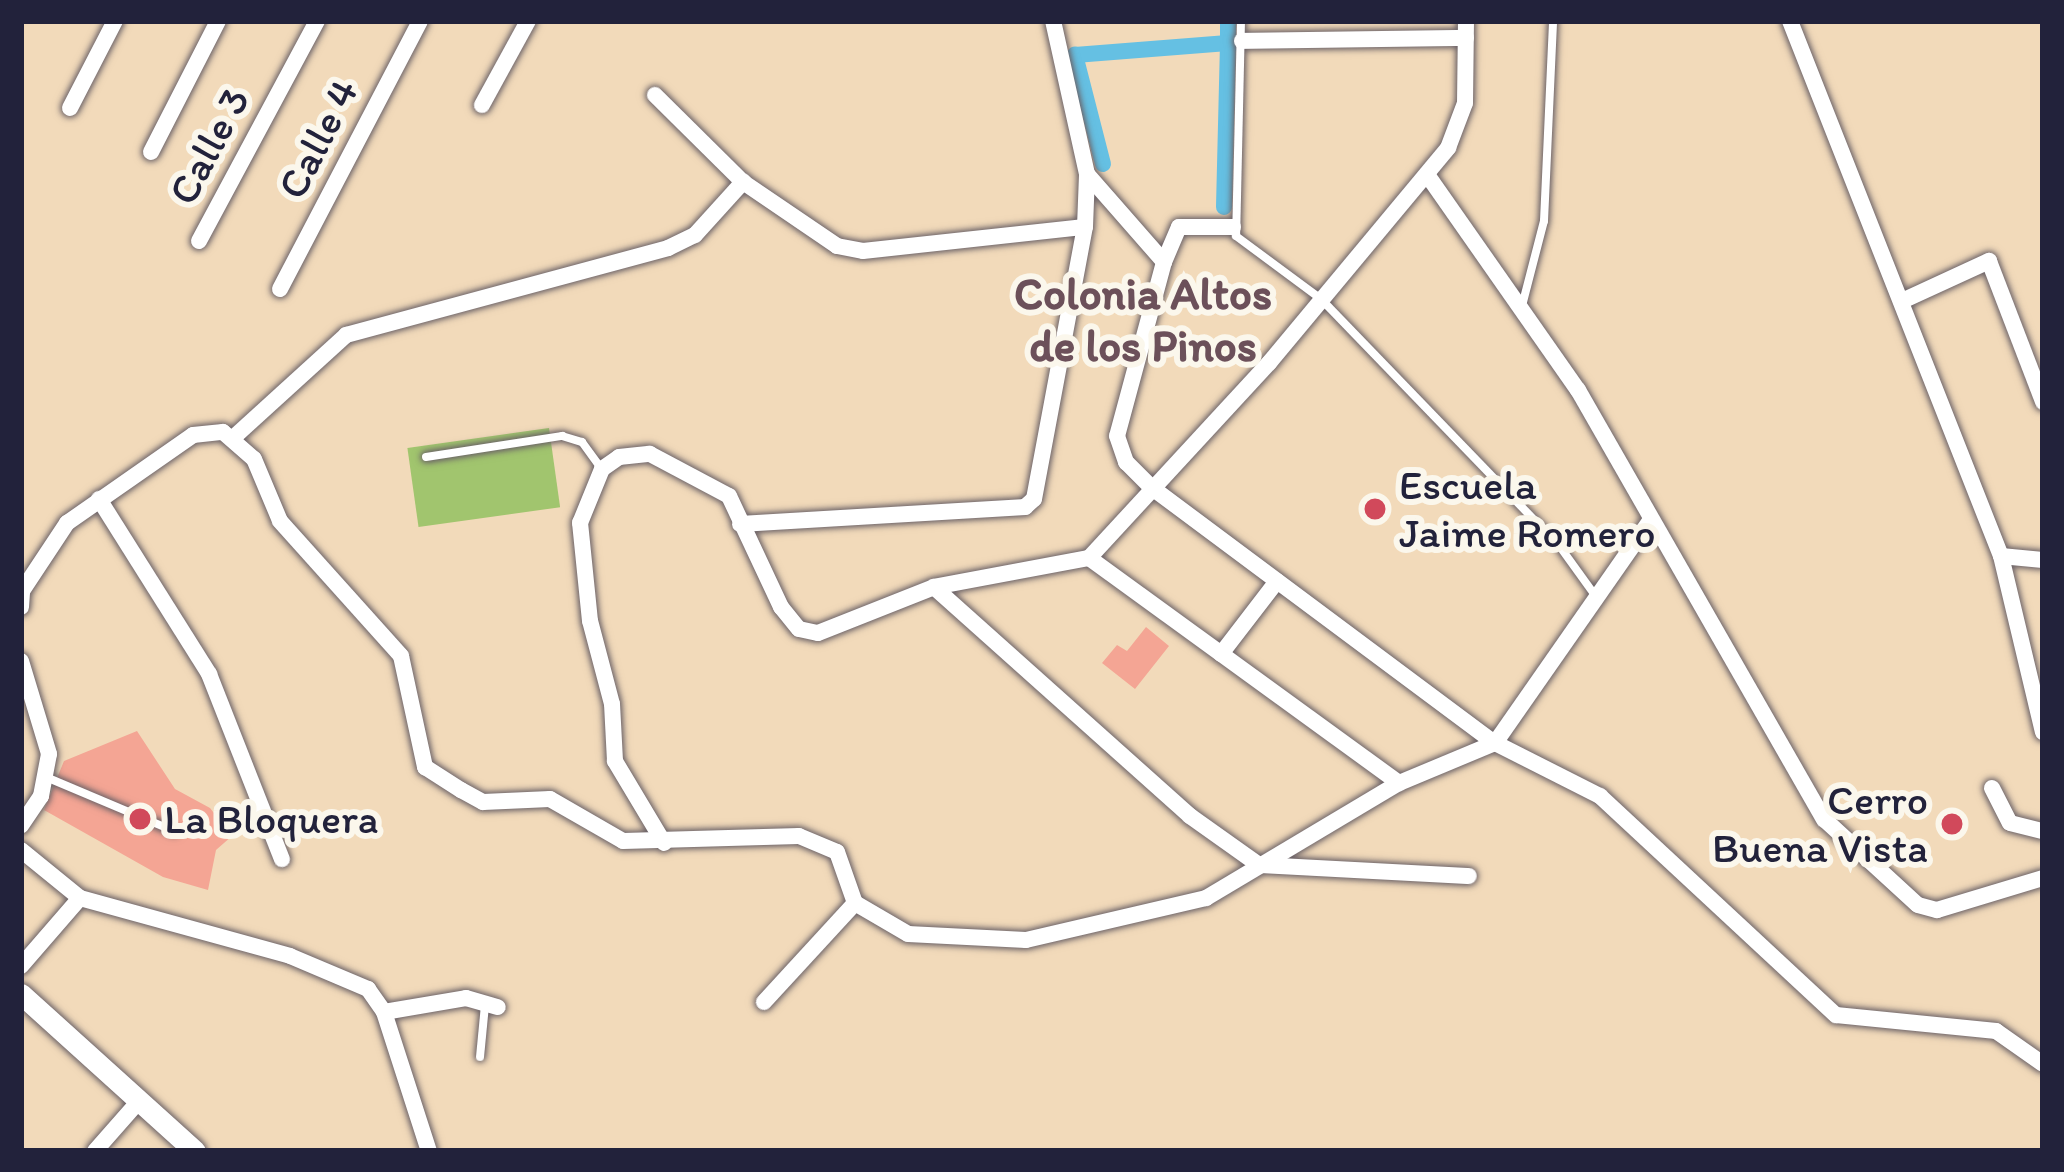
<!DOCTYPE html>
<style>
body{margin:0}
#map{position:relative;width:2064px;height:1172px;overflow:hidden;background:#f2daba;font-family:Itim,sans-serif}
div>[style]{position:absolute}
.green>*{inset:0;background:#a1c56e;transform-origin:0 0}
.canal>*{height:16px;margin:-8px;padding:0 8px;transform-origin:8px;border-radius:8px;background:#65c0e3}
.building>*{inset:0;background:#f4a594}
.roads{filter:drop-shadow(0 0 3px #6b6267) drop-shadow(0 0 3px #6b6267)}
.service>*{height:8px;margin:-4px;padding:0 4px;transform-origin:4px;border-radius:4px;background:#fff}
.minor>*{height:16px;margin:-8px;padding:0 8px;transform-origin:8px;border-radius:8px;background:#fff}
.tertiary>*{height:21px;margin:-10.5px;padding:0 10.5px;transform-origin:10.5px;border-radius:10.5px;background:#fff}
.dots>*{width:33px;height:33px;translate:-50% -50%;box-sizing:border-box;border:6px solid #fbf7ec;border-radius:50%}
span{translate:-50% -50%;white-space:nowrap;text-align:center;line-height:1.15;-webkit-text-stroke:12px #fbf7ec;paint-order:stroke}
.street-label{font-size:42px;color:#22223b}
.poi-label{font-size:42px;color:#22223b}
.left{translate:0 -50%;text-align:left}
.right{translate:-100% -50%;text-align:right}
.neighbourhood-label{font-size:45px;color:#6c505a;font-weight:700}
.frame{position:absolute;inset:0;border:24px solid #22223b;pointer-events:none}
</style>
<div id="map">
<div class="green">
<div style="left:549px;top:428px;width:80px;height:143px;rotate:82deg"></div>
</div>
<div class="canal">
<div style="left:1228px;top:21px;width:22px;rotate:90deg"></div>
<div style="left:1228px;top:43px;width:9px"></div>
<div style="left:1103px;top:164px;width:113px;rotate:-104.4deg"></div>
<div style="left:1075px;top:55px;width:153px;rotate:-4.5deg"></div>
<div style="left:1228px;top:43px;width:164px;rotate:91.4deg"></div>
</div>
<div class="building">
<div style="clip-path:polygon(1146px 627px,1169px 646px,1135px 689px,1102px 663px,1117px 645px,1127px 651px)"></div>
<div style="clip-path:polygon(137px 731px,175px 789px,210px 808px,232px 836px,216px 850px,208px 890px,163px 877px,44px 810px,64px 761px)"></div>
</div>
<div class="roads">
<div class="service">
<div style="left:1241px;top:21px;width:215px;rotate:91.3deg"></div>
<div style="left:1236px;top:236px;width:106px;rotate:36.5deg"></div>
<div style="left:1321px;top:299px;width:341px;rotate:46deg"></div>
<div style="left:1558px;top:544px;width:62px;rotate:54.2deg"></div>
<div style="left:1523px;top:302px;width:84px;rotate:-75.5deg"></div>
<div style="left:1544px;top:221px;width:200px;rotate:-87.4deg"></div>
<div style="left:426px;top:457px;width:138px;rotate:-8.8deg"></div>
<div style="left:562px;top:436px;width:21px;rotate:17deg"></div>
<div style="left:582px;top:442px;width:32px;rotate:54deg"></div>
<div style="left:46px;top:777px;width:139px;rotate:22.9deg"></div>
<div style="left:480px;top:1057px;width:52px;rotate:-84.5deg"></div>
</div>
<div class="minor">
<div style="left:1790px;top:21px;width:575px;rotate:68.48deg"></div>
<div style="left:2001px;top:556px;width:181px;rotate:76.6deg"></div>
<div style="left:1242px;top:41px;width:224px;rotate:-0.8deg"></div>
<div style="left:655px;top:95px;width:124px;rotate:44.7deg"></div>
<div style="left:743px;top:182px;width:114px;rotate:34.2deg"></div>
<div style="left:837px;top:246px;width:26px;rotate:11deg"></div>
<div style="left:863px;top:251px;width:223px;rotate:-6.2deg"></div>
<div style="left:482px;top:105px;width:96px;rotate:-61.3deg"></div>
<div style="left:70px;top:108px;width:98px;rotate:-62.7deg"></div>
<div style="left:151px;top:152px;width:147px;rotate:-62.9deg"></div>
<div style="left:1087px;top:174px;width:117px;rotate:48.8deg"></div>
<div style="left:1164px;top:262px;width:180px;rotate:105.1deg"></div>
<div style="left:1117px;top:436px;width:28px;rotate:71deg"></div>
<div style="left:1126px;top:462px;width:35px;rotate:45deg"></div>
<div style="left:1151px;top:487px;width:429px;rotate:36.7deg"></div>
<div style="left:1495px;top:743px;width:118px;rotate:26.8deg"></div>
<div style="left:1600px;top:796px;width:322px;rotate:42.9deg"></div>
<div style="left:1836px;top:1015px;width:161px;rotate:5.7deg"></div>
<div style="left:1996px;top:1031px;width:57px;rotate:35.1deg"></div>
<div style="left:1428px;top:176px;width:261px;rotate:55deg"></div>
<div style="left:1578px;top:390px;width:495px;rotate:60.2deg"></div>
<div style="left:1824px;top:819px;width:127px;rotate:42.5deg"></div>
<div style="left:1918px;top:905px;width:20px;rotate:15deg"></div>
<div style="left:1937px;top:910px;width:111px;rotate:-16.8deg"></div>
<div style="left:199px;top:241px;width:250px;rotate:-61.8deg"></div>
<div style="left:1164px;top:262px;width:38px;rotate:-67deg"></div>
<div style="left:1179px;top:227px;width:54px"></div>
<div style="left:280px;top:289px;width:302px;rotate:-62.4deg"></div>
<div style="left:1902px;top:301px;width:96px;rotate:-24.7deg"></div>
<div style="left:1989px;top:261px;width:151px;rotate:69deg"></div>
<div style="left:233px;top:438px;width:153px;rotate:-42.3deg"></div>
<div style="left:346px;top:335px;width:334px;rotate:-15.1deg"></div>
<div style="left:668px;top:248px;width:30px;rotate:-26deg"></div>
<div style="left:695px;top:235px;width:72px;rotate:-47.8deg"></div>
<div style="left:99px;top:499px;width:207px;rotate:57.8deg"></div>
<div style="left:209px;top:674px;width:199px;rotate:68.5deg"></div>
<div style="left:740px;top:524px;width:286px;rotate:-3.4deg"></div>
<div style="left:1025px;top:507px;width:12px;rotate:-42deg"></div>
<div style="left:1034px;top:499px;width:277px;rotate:-79.4deg"></div>
<div style="left:1085px;top:227px;width:53px;rotate:-87.8deg"></div>
<div style="left:1087px;top:174px;width:157px;rotate:-102.5deg"></div>
<div style="left:2001px;top:556px;width:42px;rotate:5.4deg"></div>
<div style="left:934px;top:587px;width:343px;rotate:41.8deg"></div>
<div style="left:1190px;top:816px;width:85px;rotate:35.4deg"></div>
<div style="left:1259px;top:865px;width:210px;rotate:3deg"></div>
<div style="left:21px;top:607px;width:16px;rotate:-86deg"></div>
<div style="left:22px;top:591px;width:82px;rotate:-56.5deg"></div>
<div style="left:67px;top:523px;width:154px;rotate:-34.9deg"></div>
<div style="left:193px;top:435px;width:30px;rotate:-6deg"></div>
<div style="left:223px;top:432px;width:41px;rotate:41.1deg"></div>
<div style="left:254px;top:459px;width:67px;rotate:67.2deg"></div>
<div style="left:280px;top:521px;width:181px;rotate:48.1deg"></div>
<div style="left:401px;top:656px;width:114px;rotate:77.8deg"></div>
<div style="left:425px;top:767px;width:43px;rotate:32.6deg"></div>
<div style="left:461px;top:790px;width:25px;rotate:29deg"></div>
<div style="left:483px;top:802px;width:67px;rotate:-2.6deg"></div>
<div style="left:550px;top:799px;width:84px;rotate:29.9deg"></div>
<div style="left:623px;top:841px;width:176px;rotate:-1.6deg"></div>
<div style="left:799px;top:836px;width:41px;rotate:22.8deg"></div>
<div style="left:837px;top:852px;width:54px;rotate:70.6deg"></div>
<div style="left:855px;top:903px;width:61px;rotate:30.3deg"></div>
<div style="left:908px;top:934px;width:118px;rotate:2.9deg"></div>
<div style="left:1026px;top:940px;width:185px;rotate:-13.1deg"></div>
<div style="left:1206px;top:898px;width:225px;rotate:-30.8deg"></div>
<div style="left:1399px;top:783px;width:104px;rotate:-22.6deg"></div>
<div style="left:1495px;top:743px;width:269px;rotate:-55.1deg"></div>
<div style="left:1221px;top:654px;width:92px;rotate:-52.5deg"></div>
<div style="left:21px;top:661px;width:97px;rotate:73.2deg"></div>
<div style="left:49px;top:754px;width:43px;rotate:100.8deg"></div>
<div style="left:41px;top:796px;width:36px;rotate:124deg"></div>
<div style="left:1399px;top:783px;width:383px;rotate:-144deg"></div>
<div style="left:1089px;top:558px;width:265px;rotate:-47.3deg"></div>
<div style="left:1269px;top:363px;width:280px;rotate:-50.2deg"></div>
<div style="left:1448px;top:148px;width:48px;rotate:-69.3deg"></div>
<div style="left:1465px;top:103px;width:82px;rotate:-89.3deg"></div>
<div style="left:1992px;top:788px;width:39px;rotate:63deg"></div>
<div style="left:2010px;top:823px;width:34px;rotate:14deg"></div>
<div style="left:664px;top:843px;width:96px;rotate:-120.9deg"></div>
<div style="left:615px;top:761px;width:57px;rotate:-93deg"></div>
<div style="left:612px;top:704px;width:86px;rotate:-104.8deg"></div>
<div style="left:590px;top:621px;width:99px;rotate:-95.8deg"></div>
<div style="left:580px;top:523px;width:58px;rotate:-67.8deg"></div>
<div style="left:602px;top:469px;width:21px;rotate:-35deg"></div>
<div style="left:619px;top:457px;width:31px;rotate:-6deg"></div>
<div style="left:650px;top:454px;width:89px;rotate:28deg"></div>
<div style="left:729px;top:496px;width:123px;rotate:64.9deg"></div>
<div style="left:781px;top:607px;width:28px;rotate:51deg"></div>
<div style="left:799px;top:629px;width:19px;rotate:12deg"></div>
<div style="left:818px;top:633px;width:125px;rotate:-21.6deg"></div>
<div style="left:934px;top:587px;width:158px;rotate:-10.6deg"></div>
<div style="left:21px;top:850px;width:76px;rotate:39.1deg"></div>
<div style="left:80px;top:898px;width:218px;rotate:15.4deg"></div>
<div style="left:290px;top:956px;width:85px;rotate:22.9deg"></div>
<div style="left:368px;top:989px;width:28px;rotate:55deg"></div>
<div style="left:384px;top:1012px;width:146px;rotate:72.1deg"></div>
<div style="left:21px;top:966px;width:90px;rotate:-49.1deg"></div>
<div style="left:764px;top:1002px;width:134px;rotate:-47.4deg"></div>
<div style="left:384px;top:1012px;width:83px;rotate:-9.7deg"></div>
<div style="left:466px;top:998px;width:33px;rotate:16deg"></div>
<div style="left:95px;top:1151px;width:67px;rotate:-48.7deg"></div>
</div>
<div class="tertiary">
<div style="left:21px;top:994px;width:234px;rotate:42.1deg"></div>
</div>
</div>
<div class="dots">
<div style="left:1375px;top:509px;background:#d1495b"></div>
<div style="left:140px;top:819px;background:#d1495b"></div>
<div style="left:1952px;top:824px;background:#d1495b"></div>
</div>
<div class="street-label">
<span style="left:318px;top:139px;rotate:-63deg">Calle 4</span>
<span style="left:209px;top:146px;rotate:-62deg">Calle 3</span>
</div>
<div class="poi-label">
<span class="left" style="left:1399px;top:509px">Escuela<br>Jaime Romero</span>
<span class="right" style="left:1928px;top:824px">Cerro<br>Buena Vista</span>
<span class="left" style="left:164px;top:819px">La Bloquera</span>
</div>
<div class="neighbourhood-label">
<span style="left:1143px;top:320px">Colonia Altos<br>de los Pinos</span>
</div>
<div class="frame"></div>
</div>
